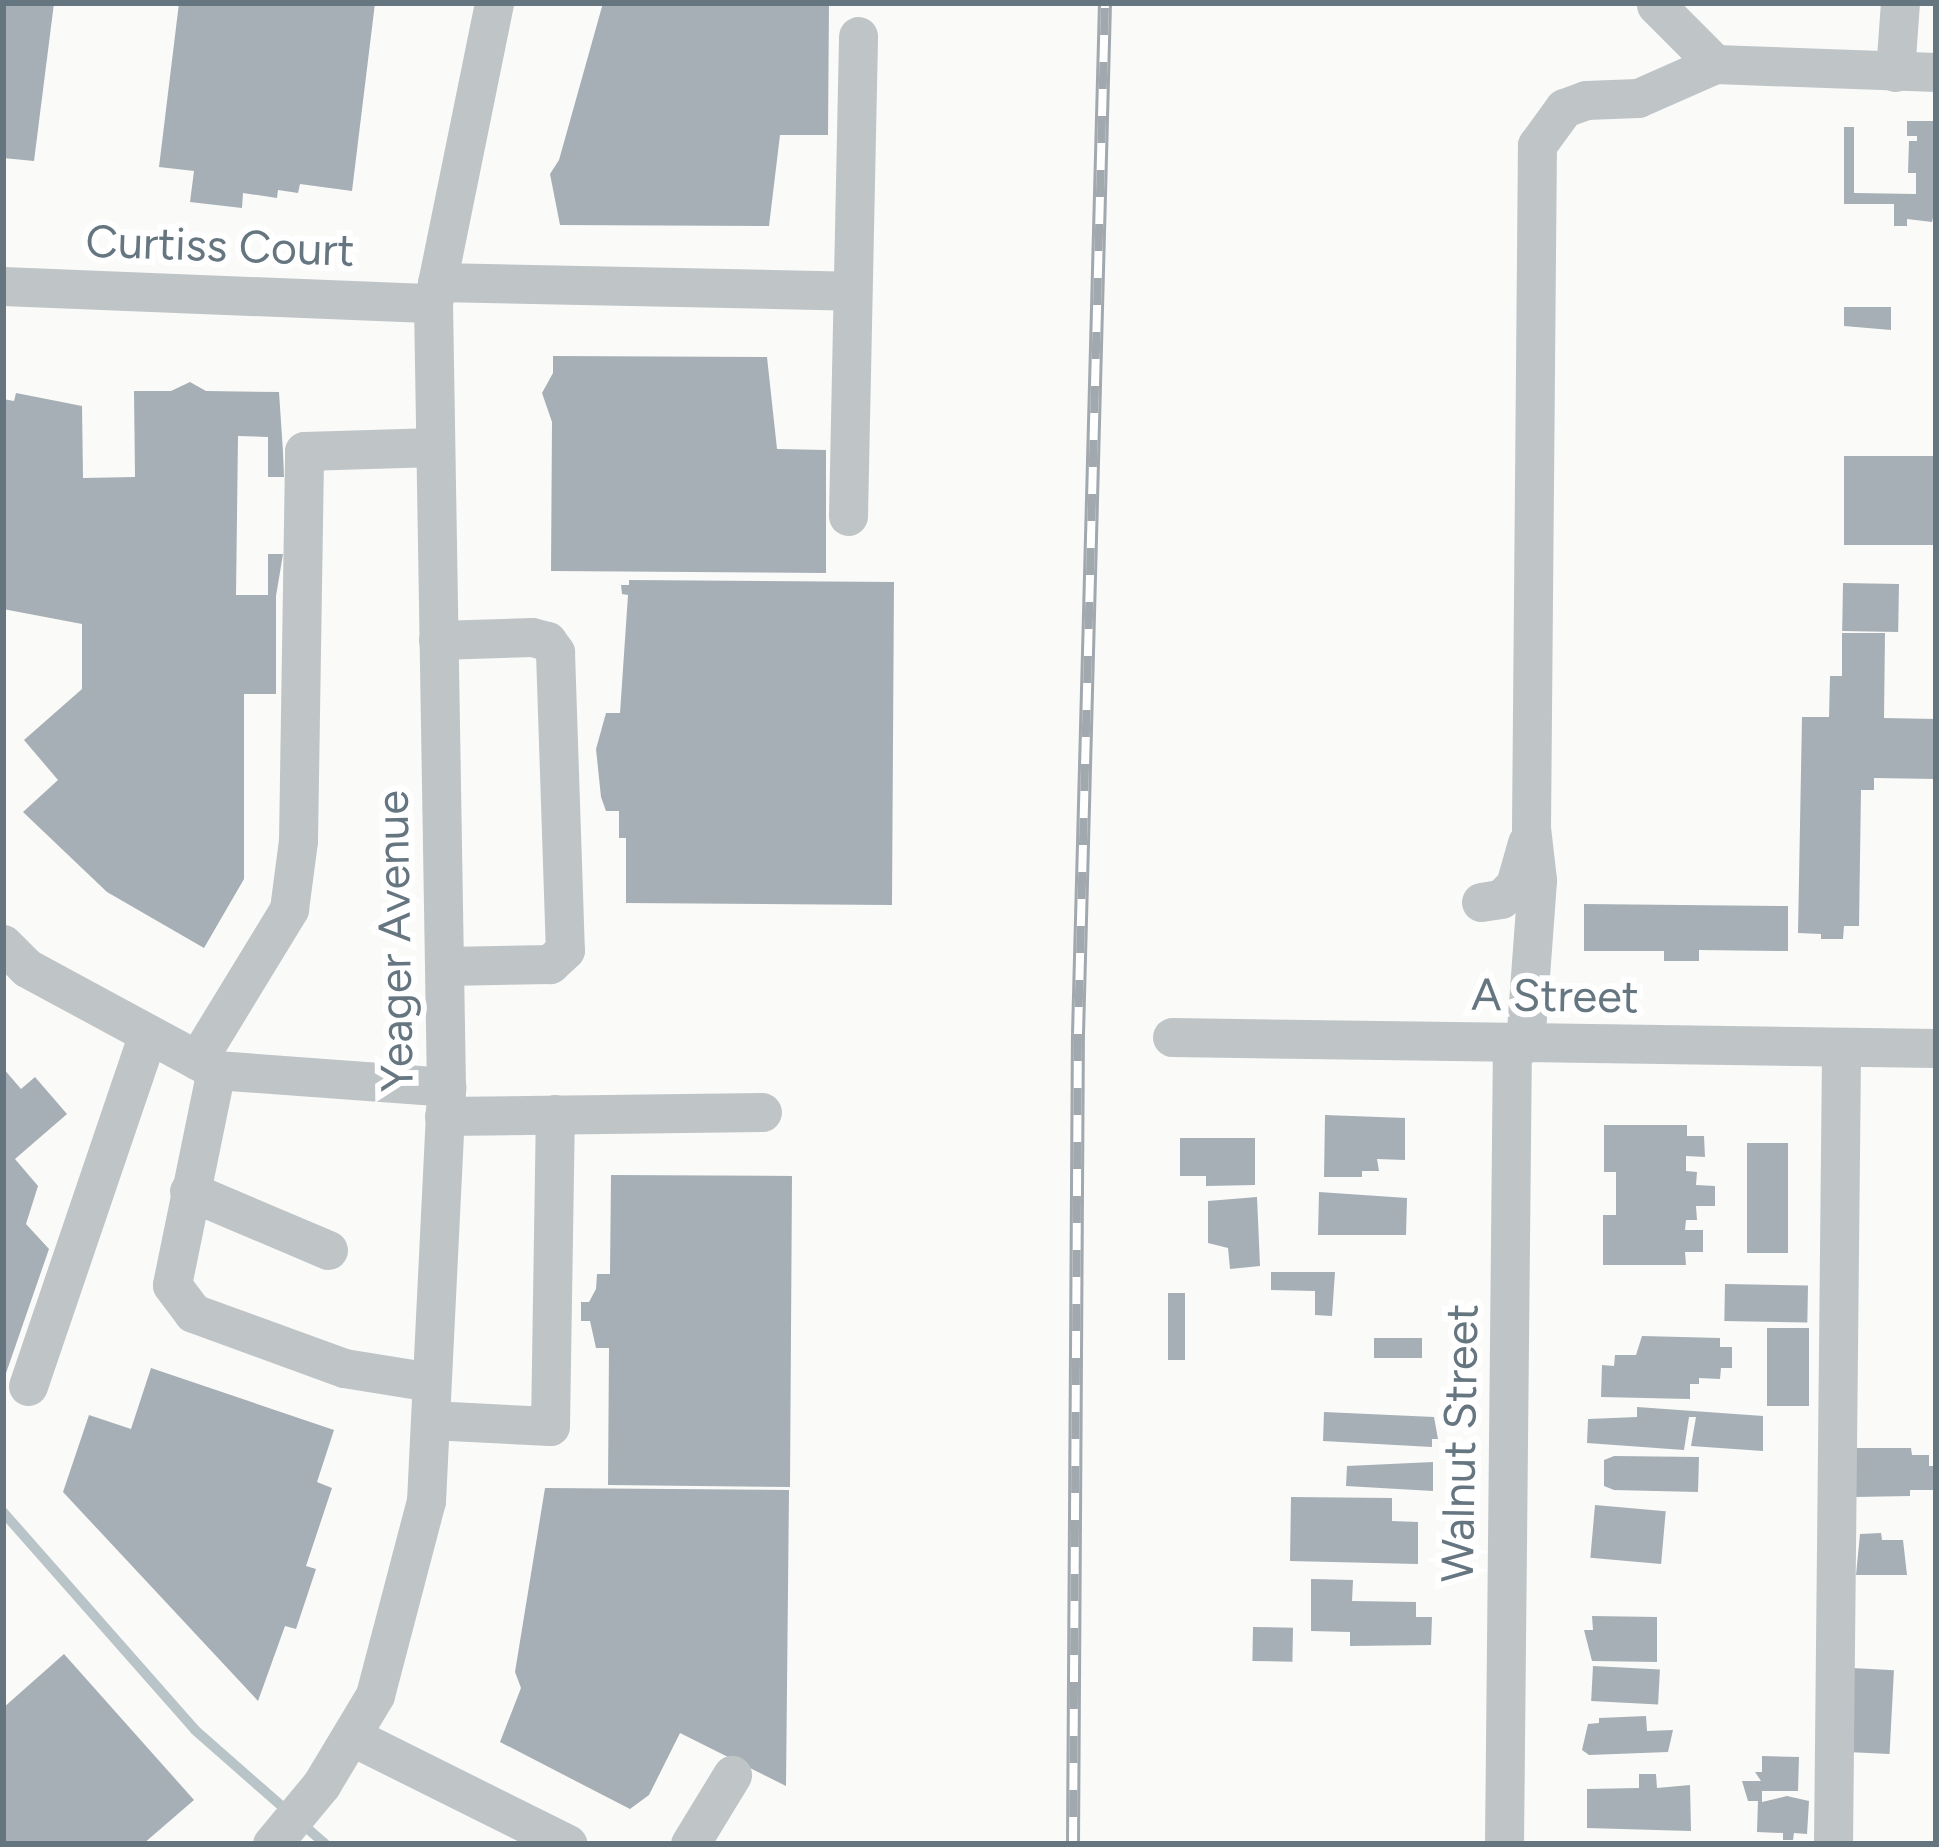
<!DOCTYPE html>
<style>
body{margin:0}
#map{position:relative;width:1939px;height:1847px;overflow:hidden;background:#fafaf8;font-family:Figtree,sans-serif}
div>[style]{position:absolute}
.stream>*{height:10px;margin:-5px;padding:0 5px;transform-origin:5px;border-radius:5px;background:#b8c4c7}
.building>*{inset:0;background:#a6afb5;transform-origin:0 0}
.minor>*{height:39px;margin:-19.5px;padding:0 19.5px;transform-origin:19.5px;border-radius:19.5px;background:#bfc4c7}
.rail>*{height:14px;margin-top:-7px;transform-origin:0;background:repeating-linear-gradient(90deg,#fff 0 27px,#a1a8ae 0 54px);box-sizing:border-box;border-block:3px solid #a1a8ae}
span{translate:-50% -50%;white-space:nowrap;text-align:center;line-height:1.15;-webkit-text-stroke:12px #fff;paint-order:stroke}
.street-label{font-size:45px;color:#667681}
.frame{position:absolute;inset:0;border:6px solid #667681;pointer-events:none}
</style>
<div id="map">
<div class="stream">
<div style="left:3px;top:1512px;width:290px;rotate:48.6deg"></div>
<div style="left:195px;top:1730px;width:121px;rotate:41.3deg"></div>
<div style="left:300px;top:1822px;width:33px;rotate:41deg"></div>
</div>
<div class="building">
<div style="clip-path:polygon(3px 3px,54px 3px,34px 161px,3px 158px)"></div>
<div style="clip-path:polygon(179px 3px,375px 3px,352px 191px,300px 184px,298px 193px,278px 190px,277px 198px,243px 193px,242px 208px,190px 202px,194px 171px,159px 167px)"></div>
<div style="clip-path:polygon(603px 3px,829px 3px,828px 135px,780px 135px,769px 226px,560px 225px,550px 174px,559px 160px)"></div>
<div style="clip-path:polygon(1907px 121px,1933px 121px,1936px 204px,1932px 222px,1907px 219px,1907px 226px,1894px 226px,1894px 204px,1844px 204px,1844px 127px,1854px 127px,1854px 193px,1916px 194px,1916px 173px,1908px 173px,1909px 141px,1917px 141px,1917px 136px,1907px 136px)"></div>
<div style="clip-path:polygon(1844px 307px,1891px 307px,1891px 330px,1844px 326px)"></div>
<div style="clip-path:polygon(553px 356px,767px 357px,777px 449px,826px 450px,826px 573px,551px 571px,552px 422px,542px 393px,553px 373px)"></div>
<div style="clip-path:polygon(190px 382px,206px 391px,279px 392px,283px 452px,284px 477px,268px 477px,268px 437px,238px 436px,236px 595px,268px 595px,268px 554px,283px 554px,276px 596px,276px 694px,244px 694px,244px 879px,204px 948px,107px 892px,23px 812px,58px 780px,24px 740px,82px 689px,82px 624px,3px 609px,3px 399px,14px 401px,16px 393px,82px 406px,83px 478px,135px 477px,134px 391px,171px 391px)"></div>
<div style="left:1844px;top:456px;width:92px;height:89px"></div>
<div style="clip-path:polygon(629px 580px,894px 582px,892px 905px,626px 903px,626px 838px,619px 838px,619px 811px,606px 811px,601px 797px,596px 749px,606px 713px,620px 713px,628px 595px,622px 594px,621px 585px,629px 585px)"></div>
<div style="left:1843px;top:583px;width:56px;height:48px;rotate:1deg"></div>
<div style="clip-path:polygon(1842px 633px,1885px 633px,1884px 718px,1936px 719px,1936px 779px,1874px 778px,1874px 790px,1861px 790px,1859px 926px,1844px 926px,1843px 939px,1821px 939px,1821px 934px,1798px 933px,1802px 717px,1829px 717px,1830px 676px,1842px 676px)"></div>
<div style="clip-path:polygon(1584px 904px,1788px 906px,1788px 951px,1699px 950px,1699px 961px,1664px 961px,1664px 951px,1584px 951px)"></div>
<div style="clip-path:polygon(3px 1068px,21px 1089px,35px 1077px,67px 1114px,15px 1159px,38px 1186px,26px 1224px,49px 1249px,4px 1379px)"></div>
<div style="clip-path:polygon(1325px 1115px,1405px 1118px,1405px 1160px,1377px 1159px,1379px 1171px,1362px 1171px,1362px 1177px,1324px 1177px)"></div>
<div style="clip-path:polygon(1604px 1125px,1687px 1125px,1687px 1136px,1704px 1136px,1705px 1157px,1686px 1156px,1686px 1171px,1697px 1172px,1696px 1185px,1715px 1186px,1715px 1206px,1696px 1206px,1697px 1220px,1686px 1220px,1685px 1230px,1703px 1230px,1703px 1252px,1685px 1252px,1686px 1265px,1603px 1265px,1603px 1215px,1616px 1215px,1616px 1172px,1604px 1172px)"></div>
<div style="clip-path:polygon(1180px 1138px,1255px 1138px,1255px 1185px,1206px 1186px,1206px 1176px,1180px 1176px)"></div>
<div style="left:1747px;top:1143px;width:41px;height:110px"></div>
<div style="clip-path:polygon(611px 1175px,792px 1176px,790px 1487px,608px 1485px,609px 1348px,596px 1348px,590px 1321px,581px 1321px,581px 1302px,589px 1302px,596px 1289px,597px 1274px,610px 1274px)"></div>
<div style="clip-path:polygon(1319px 1192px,1407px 1198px,1406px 1235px,1318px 1235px)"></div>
<div style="clip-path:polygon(1257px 1197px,1260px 1266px,1230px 1269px,1228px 1248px,1208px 1243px,1208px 1201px)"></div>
<div style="clip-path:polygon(1271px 1272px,1335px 1272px,1332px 1316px,1315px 1315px,1315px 1291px,1271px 1290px)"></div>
<div style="left:1725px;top:1284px;width:83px;height:37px;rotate:1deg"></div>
<div style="left:1168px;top:1293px;width:17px;height:67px"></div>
<div style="left:1767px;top:1328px;width:42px;height:78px"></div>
<div style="clip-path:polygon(1642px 1336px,1720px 1338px,1720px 1347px,1732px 1347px,1732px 1368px,1721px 1368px,1720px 1379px,1699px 1378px,1699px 1384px,1690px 1384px,1690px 1399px,1601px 1397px,1602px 1365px,1614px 1366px,1615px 1355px,1636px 1355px)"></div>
<div style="left:1422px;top:1338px;width:20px;height:48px;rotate:90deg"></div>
<div style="clip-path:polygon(151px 1368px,334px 1430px,317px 1482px,332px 1488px,306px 1566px,316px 1569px,296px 1629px,285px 1626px,258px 1701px,63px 1492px,89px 1415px,131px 1429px)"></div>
<div style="clip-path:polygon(1637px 1407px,1763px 1416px,1763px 1451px,1691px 1446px,1696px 1417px,1689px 1417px,1684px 1450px,1587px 1443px,1588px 1419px,1637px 1417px)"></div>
<div style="clip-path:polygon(1324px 1412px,1434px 1417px,1438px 1439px,1432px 1439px,1432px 1447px,1323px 1441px)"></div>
<div style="clip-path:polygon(1855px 1448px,1911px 1448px,1912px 1455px,1929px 1455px,1929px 1466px,1936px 1466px,1936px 1490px,1910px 1490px,1910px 1496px,1855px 1497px)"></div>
<div style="clip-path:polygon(1614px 1456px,1699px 1457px,1698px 1492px,1614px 1490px,1604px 1486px,1604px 1460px)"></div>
<div style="clip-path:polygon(1433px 1462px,1433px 1491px,1346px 1486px,1347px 1466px)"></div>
<div style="clip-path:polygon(545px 1488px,789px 1490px,786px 1786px,680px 1733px,649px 1795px,630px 1809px,500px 1742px,521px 1688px,515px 1672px)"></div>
<div style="clip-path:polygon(1291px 1497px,1392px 1498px,1392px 1521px,1418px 1522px,1418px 1564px,1290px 1561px)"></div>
<div style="left:1595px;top:1505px;width:71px;height:53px;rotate:5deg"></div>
<div style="clip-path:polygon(1881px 1533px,1882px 1540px,1903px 1540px,1907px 1575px,1856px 1575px,1860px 1534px)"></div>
<div style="clip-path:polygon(1311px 1579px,1353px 1580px,1352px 1601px,1416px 1602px,1416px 1617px,1432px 1617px,1431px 1645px,1350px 1646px,1350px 1632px,1311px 1631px)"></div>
<div style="clip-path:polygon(1592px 1616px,1657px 1617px,1657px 1662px,1592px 1661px,1584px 1630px,1593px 1630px)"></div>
<div style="left:1253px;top:1627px;width:40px;height:34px;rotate:1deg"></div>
<div style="clip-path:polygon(64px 1654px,194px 1800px,143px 1844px,3px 1844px,3px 1708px)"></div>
<div style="left:1593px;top:1666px;width:67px;height:35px;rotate:3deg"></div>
<div style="left:1852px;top:1668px;width:42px;height:84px;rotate:3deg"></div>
<div style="clip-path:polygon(1646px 1716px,1647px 1731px,1673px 1730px,1668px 1752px,1589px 1755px,1582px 1750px,1588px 1724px,1599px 1723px,1599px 1718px)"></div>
<div style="clip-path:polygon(1762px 1756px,1799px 1757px,1798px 1791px,1762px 1791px,1762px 1802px,1787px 1796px,1809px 1801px,1807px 1834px,1794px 1833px,1793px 1840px,1783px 1840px,1783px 1833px,1757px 1832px,1758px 1801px,1748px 1801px,1742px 1781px,1761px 1781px,1755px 1772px,1762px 1772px)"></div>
<div style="clip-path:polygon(1639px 1774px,1656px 1774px,1657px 1788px,1690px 1785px,1691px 1831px,1587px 1828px,1587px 1789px,1639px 1788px)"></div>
</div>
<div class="minor">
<div style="left:1656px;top:5px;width:83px;rotate:45deg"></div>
<div style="left:1895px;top:72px;width:69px;rotate:-85.9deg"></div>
<div style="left:437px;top:282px;width:414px;rotate:1.2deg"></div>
<div style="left:3px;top:286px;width:430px;rotate:2.3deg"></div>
<div style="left:848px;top:516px;width:480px;rotate:-88.8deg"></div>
<div style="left:438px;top:640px;width:94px;rotate:-1.8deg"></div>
<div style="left:532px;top:637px;width:16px;rotate:15deg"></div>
<div style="left:547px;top:641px;width:14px;rotate:54deg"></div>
<div style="left:555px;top:652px;width:298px;rotate:88.1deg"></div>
<div style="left:565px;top:950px;width:21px;rotate:137deg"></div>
<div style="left:550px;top:964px;width:106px;rotate:178.9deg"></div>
<div style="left:1481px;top:902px;width:20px;rotate:-9deg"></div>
<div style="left:1501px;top:899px;width:20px;rotate:-45deg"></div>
<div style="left:1515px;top:885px;width:44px;rotate:-74.1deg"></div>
<div style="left:3px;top:944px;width:34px;rotate:45deg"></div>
<div style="left:27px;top:968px;width:215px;rotate:28.4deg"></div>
<div style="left:216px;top:1070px;width:231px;rotate:4.2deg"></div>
<div style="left:1172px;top:1037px;width:764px;rotate:0.82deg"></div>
<div style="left:1525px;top:1044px;width:164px;rotate:-85.8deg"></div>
<div style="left:1537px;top:880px;width:53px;rotate:-96.5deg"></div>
<div style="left:1531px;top:827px;width:682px;rotate:-89.5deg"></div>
<div style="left:1537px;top:145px;width:46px;rotate:-53.9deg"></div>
<div style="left:1564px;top:108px;width:23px;rotate:-20deg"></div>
<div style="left:1586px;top:100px;width:52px;rotate:-2.2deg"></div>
<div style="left:1638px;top:98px;width:84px;rotate:-23.8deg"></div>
<div style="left:1715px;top:64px;width:221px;rotate:2.1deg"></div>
<div style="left:197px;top:1060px;width:177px;rotate:-58.6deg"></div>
<div style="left:289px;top:909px;width:69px;rotate:-82.5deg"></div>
<div style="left:298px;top:841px;width:390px;rotate:-89.1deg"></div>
<div style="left:304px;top:451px;width:131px;rotate:-1.7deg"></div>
<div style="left:216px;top:1070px;width:219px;rotate:101.6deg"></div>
<div style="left:172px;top:1285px;width:35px;rotate:53deg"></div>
<div style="left:193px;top:1313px;width:161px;rotate:20deg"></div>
<div style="left:344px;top:1368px;width:88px;rotate:9.1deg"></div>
<div style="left:444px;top:1116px;width:318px;rotate:-0.7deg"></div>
<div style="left:189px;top:1191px;width:151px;rotate:23deg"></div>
<div style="left:28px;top:1386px;width:372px;rotate:-71.2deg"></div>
<div style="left:430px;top:1420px;width:120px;rotate:2.9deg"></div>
<div style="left:550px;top:1426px;width:312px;rotate:-89.1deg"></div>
<div style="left:351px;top:1736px;width:242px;rotate:26.5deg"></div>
<div style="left:272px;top:1844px;width:77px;rotate:-50.3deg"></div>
<div style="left:321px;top:1785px;width:105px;rotate:-59deg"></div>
<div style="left:375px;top:1695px;width:201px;rotate:-75.3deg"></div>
<div style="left:426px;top:1501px;width:414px;rotate:-87.2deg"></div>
<div style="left:446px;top:1087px;width:784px;rotate:-90.95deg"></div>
<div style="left:433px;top:303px;width:306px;rotate:-78.5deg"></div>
<div style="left:690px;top:1844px;width:81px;rotate:-58.7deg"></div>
<div style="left:1504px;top:1844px;width:800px;rotate:-89.43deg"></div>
<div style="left:1833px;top:1844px;width:797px;rotate:-89.42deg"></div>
</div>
<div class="rail">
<div style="left:1073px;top:1844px;width:810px;rotate:-89.65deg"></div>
<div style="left:1078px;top:1034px;width:1031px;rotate:-88.5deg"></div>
</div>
<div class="street-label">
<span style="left:220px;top:246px;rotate:2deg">Curtiss Court</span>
<span style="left:395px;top:941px;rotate:-91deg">Yeager Avenue</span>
<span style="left:1555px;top:996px;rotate:1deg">A Street</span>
<span style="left:1460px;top:1443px;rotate:-89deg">Walnut Street</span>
</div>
<div class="frame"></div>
</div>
